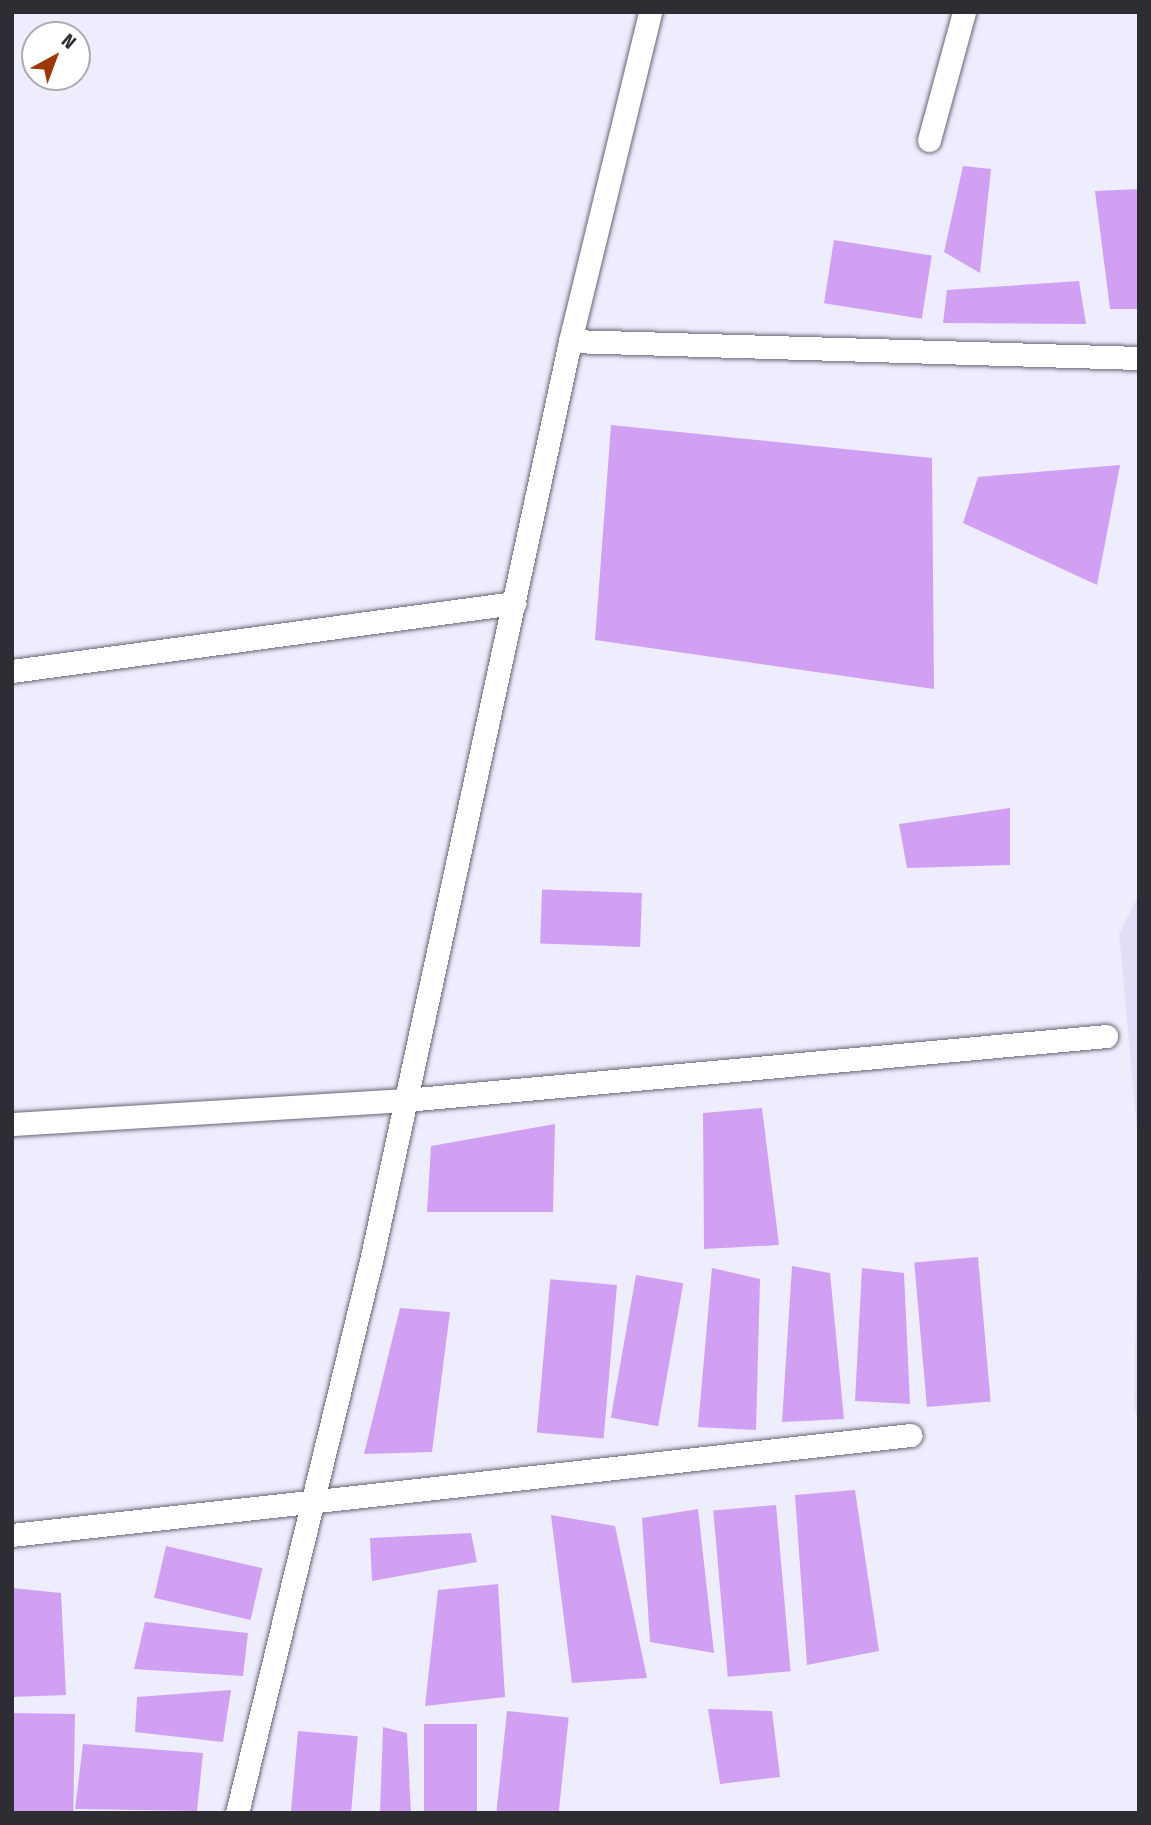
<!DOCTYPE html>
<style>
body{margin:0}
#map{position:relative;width:1151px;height:1825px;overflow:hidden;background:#eeedfe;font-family:"Fira Sans Condensed",sans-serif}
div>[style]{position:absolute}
.built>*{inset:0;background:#e1dff8}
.building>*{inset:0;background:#d2a0f2;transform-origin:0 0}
.roads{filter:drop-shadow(0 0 2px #666574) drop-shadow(0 0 2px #666574)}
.minor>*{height:23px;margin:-11.5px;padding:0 11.5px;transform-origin:11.5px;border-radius:11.5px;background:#fff}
span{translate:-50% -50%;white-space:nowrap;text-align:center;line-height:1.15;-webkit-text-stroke:5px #fff;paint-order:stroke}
.frame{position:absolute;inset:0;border:14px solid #2d2d33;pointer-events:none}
.north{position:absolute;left:21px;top:21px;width:70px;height:70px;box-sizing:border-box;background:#fff;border:2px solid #ababad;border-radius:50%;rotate:41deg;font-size:19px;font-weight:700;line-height:28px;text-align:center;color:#2d2d33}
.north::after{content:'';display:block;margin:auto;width:24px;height:32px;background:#9c3803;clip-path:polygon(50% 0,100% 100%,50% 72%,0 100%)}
</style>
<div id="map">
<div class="built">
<div style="clip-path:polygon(1139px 895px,1139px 1432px,1134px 1403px,1139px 1151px,1119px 934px)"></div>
</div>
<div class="building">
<div style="clip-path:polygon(963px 166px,991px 169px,980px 273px,944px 252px)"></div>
<div style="clip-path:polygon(1139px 189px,1139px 309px,1110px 309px,1095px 191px)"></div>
<div style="left:834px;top:240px;width:99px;height:64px;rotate:9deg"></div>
<div style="clip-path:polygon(1079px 281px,1086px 324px,943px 323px,947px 290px)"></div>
<div style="clip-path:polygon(611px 425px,932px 458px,934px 689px,595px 640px)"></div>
<div style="clip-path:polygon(1120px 465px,1097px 585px,963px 523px,978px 477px)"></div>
<div style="clip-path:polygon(1010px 808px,1010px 865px,907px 868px,899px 824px)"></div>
<div style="left:642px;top:893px;width:54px;height:100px;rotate:92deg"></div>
<div style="clip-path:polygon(762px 1108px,779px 1245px,704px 1249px,703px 1113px)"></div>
<div style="clip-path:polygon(555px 1124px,553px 1212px,427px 1212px,431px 1146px)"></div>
<div style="left:978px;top:1257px;width:145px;height:64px;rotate:85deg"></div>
<div style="clip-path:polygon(792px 1266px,830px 1273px,844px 1419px,782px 1422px)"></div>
<div style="clip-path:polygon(712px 1268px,760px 1279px,756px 1430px,698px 1427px)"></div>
<div style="clip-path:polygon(862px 1268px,904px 1273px,910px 1404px,855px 1401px)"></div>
<div style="left:636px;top:1275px;width:48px;height:145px;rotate:10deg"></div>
<div style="left:617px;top:1285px;width:154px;height:67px;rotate:95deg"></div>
<div style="clip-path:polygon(400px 1308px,450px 1312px,432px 1452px,364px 1454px)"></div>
<div style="clip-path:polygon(855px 1490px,879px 1651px,807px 1665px,795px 1495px)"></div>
<div style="left:776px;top:1505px;width:167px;height:63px;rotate:85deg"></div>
<div style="clip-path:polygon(698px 1509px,714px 1653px,650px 1642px,642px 1518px)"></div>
<div style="clip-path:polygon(551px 1515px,615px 1526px,647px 1678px,572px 1683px)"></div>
<div style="clip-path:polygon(471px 1533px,477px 1562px,372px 1581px,370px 1538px)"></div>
<div style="left:166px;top:1546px;width:99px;height:53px;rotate:13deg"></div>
<div style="clip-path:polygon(498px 1584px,505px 1697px,425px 1706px,438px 1590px)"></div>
<div style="clip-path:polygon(12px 1588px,61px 1593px,66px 1695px,12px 1697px)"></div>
<div style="clip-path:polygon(145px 1622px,248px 1633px,243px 1676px,134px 1669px)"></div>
<div style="clip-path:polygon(231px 1690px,223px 1742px,135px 1732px,137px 1697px)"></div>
<div style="clip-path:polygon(708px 1709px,772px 1711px,780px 1777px,720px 1784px)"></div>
<div style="left:507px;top:1711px;width:62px;height:102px;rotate:6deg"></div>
<div style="left:75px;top:1714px;width:99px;height:63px;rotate:91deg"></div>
<div style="left:424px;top:1724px;width:53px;height:89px"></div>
<div style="clip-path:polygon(383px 1727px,407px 1733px,411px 1813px,380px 1813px)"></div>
<div style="left:298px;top:1731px;width:60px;height:82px;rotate:5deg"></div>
<div style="clip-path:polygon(83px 1744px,203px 1753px,197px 1811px,75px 1809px)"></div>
</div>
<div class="roads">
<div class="minor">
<div style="left:929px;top:140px;width:133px;rotate:-74.7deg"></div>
<div style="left:570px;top:341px;width:569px;rotate:1.71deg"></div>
<div style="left:12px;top:671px;width:507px;rotate:-7.71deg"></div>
<div style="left:12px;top:1124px;width:395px;rotate:-3.5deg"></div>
<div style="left:406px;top:1100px;width:703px;rotate:-5.22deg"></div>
<div style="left:12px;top:1535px;width:904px;rotate:-6.35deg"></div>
<div style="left:237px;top:1813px;width:568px;rotate:-76.36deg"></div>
<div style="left:371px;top:1261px;width:941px;rotate:-77.79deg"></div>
<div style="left:570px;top:341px;width:339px;rotate:-76.3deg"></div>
</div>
</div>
<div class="frame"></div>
<div class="north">N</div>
</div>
